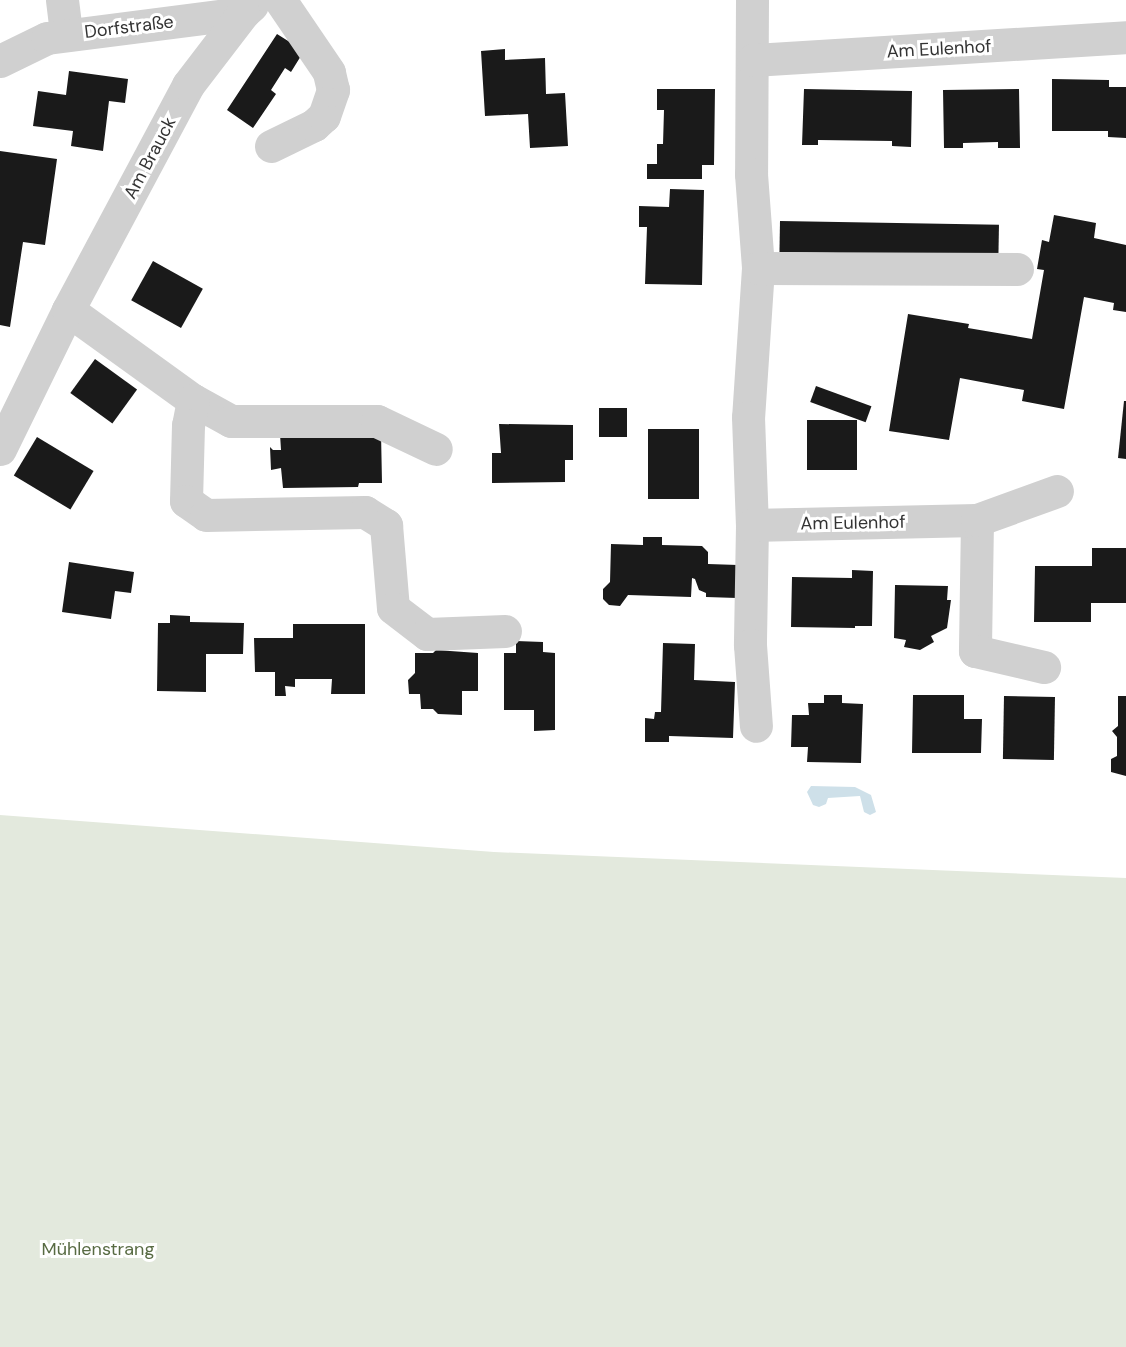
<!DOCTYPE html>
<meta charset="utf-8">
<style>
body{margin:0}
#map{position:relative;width:1126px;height:1347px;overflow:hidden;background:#fff;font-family:"DM Sans",sans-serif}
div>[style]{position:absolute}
.green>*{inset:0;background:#e3e9dd}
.water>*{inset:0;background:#cee0e9}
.building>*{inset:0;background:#1a1a1a;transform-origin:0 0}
.minor>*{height:33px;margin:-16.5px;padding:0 16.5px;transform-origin:16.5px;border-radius:16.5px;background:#d0d0d0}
span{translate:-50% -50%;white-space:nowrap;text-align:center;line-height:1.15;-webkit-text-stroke:6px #fff;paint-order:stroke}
.street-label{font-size:18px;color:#333}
.park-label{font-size:18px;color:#586b43}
</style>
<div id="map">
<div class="green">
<div style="clip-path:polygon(0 815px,494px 852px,1126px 878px,1126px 1347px,0 1347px)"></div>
</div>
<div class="water">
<div style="clip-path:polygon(811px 786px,855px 787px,871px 795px,876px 812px,870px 815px,864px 812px,860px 796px,828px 798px,826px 804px,819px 807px,813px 805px,807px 792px)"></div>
</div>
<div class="building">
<div style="clip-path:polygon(277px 34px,304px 51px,291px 72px,285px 68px,271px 90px,276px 94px,253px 128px,227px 110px)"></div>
<div style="clip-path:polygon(505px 49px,505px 60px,545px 58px,546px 94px,565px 93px,568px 146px,530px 148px,528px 114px,485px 116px,481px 51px)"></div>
<div style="clip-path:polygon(69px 71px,128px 79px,125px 103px,109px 101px,103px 151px,71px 146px,73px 131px,33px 126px,38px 91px,66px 95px)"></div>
<div style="clip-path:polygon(1052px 79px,1109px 80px,1109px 87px,1126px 87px,1126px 138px,1108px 137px,1108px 131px,1052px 131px)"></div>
<div style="clip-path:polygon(657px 89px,715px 89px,714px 165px,702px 165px,702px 179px,647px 179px,647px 164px,657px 164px,657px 144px,663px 144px,664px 110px,657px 110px)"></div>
<div style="clip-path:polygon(804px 89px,912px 91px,911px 147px,892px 146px,892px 141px,818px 140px,818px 145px,802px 145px)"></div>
<div style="clip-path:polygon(1019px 89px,1020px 148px,998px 148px,998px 142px,963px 143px,963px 148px,944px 148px,943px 90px)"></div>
<div style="clip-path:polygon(0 151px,57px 159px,45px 245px,23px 242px,10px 327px,0 325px)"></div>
<div style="clip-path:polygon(670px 189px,704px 190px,702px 285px,645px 284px,647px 227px,639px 227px,639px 206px,669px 207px)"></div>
<div style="clip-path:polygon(1054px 215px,1096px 223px,1094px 238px,1126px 245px,1126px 312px,1113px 310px,1114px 303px,1084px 297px,1064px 409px,1022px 401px,1024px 390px,960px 378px,949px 440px,889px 431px,908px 314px,969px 324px,968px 328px,1032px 339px,1044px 270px,1037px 269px,1042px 240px,1049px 242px)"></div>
<div style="left:780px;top:221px;width:219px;height:31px;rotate:1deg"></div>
<div style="left:153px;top:261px;width:57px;height:45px;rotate:29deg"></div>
<div style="left:95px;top:359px;width:52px;height:42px;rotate:36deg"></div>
<div style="left:816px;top:386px;width:59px;height:17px;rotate:20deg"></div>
<div style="clip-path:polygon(1124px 401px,1126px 401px,1126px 459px,1118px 458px)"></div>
<div style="left:599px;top:408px;width:28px;height:29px"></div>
<div style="left:807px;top:420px;width:50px;height:50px"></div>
<div style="clip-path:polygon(499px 424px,573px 425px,573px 460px,565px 460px,565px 482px,492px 483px,492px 453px,501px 453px)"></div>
<div style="left:648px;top:429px;width:51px;height:70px"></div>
<div style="clip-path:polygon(381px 432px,382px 483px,359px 483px,358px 487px,283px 488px,281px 468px,271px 470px,270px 447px,273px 450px,281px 450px,280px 434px)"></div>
<div style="left:37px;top:437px;width:66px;height:45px;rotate:31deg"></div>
<div style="clip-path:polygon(643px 537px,662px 537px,662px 545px,702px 546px,708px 552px,708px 564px,738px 565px,737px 598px,706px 597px,706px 593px,699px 590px,695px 579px,692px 578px,691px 597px,628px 595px,620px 606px,609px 605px,603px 599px,603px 589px,610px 582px,611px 544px,643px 545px)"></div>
<div style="clip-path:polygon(1092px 548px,1126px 548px,1126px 603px,1091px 603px,1091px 622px,1034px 622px,1035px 566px,1092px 566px)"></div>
<div style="clip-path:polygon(69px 562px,134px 572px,131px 593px,115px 591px,111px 619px,62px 612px)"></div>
<div style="clip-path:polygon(852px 570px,873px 571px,872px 626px,855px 626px,855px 628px,791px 627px,792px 577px,852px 578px)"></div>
<div style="clip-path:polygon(895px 585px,948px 586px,947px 600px,951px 600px,947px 628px,931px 636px,934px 642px,920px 650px,904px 647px,906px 640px,894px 638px)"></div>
<div style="clip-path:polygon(170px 615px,190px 616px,190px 622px,244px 623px,243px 654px,206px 654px,206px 692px,157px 691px,158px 623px,170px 623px)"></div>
<div style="clip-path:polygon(293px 624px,365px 624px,365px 694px,331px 694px,332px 679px,295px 679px,295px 687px,285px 686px,286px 696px,275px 696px,275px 672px,255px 672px,254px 638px,293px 638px)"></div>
<div style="clip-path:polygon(516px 641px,543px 642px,543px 652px,555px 653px,555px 730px,534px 731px,534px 710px,504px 710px,504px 653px,516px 653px)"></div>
<div style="clip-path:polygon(663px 643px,695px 644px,694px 680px,735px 682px,733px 738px,669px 736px,669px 742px,645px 742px,645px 718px,654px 719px,655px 712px,661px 712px)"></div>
<div style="clip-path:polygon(436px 650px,478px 653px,478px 691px,462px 691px,462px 715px,438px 714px,433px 709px,421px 709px,420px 694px,409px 694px,408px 680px,415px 673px,415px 653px,433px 653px)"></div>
<div style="clip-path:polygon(824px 695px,842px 695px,842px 703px,863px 704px,861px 763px,807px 762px,808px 747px,791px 747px,792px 715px,809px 715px,808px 703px,824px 703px)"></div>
<div style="clip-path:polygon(913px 695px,964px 695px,964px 719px,982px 719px,981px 753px,912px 753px)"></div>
<div style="left:1004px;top:696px;width:51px;height:63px;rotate:1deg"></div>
<div style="clip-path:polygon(1118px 696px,1126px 696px,1126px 776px,1111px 772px,1111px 759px,1117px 756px,1117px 737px,1112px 731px,1118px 726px)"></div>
</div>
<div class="minor">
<div style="left:62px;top:0;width:34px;rotate:83deg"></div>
<div style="left:752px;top:0;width:174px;rotate:90.3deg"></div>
<div style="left:751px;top:174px;width:94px;rotate:85.7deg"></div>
<div style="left:758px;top:268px;width:149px;rotate:93.8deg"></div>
<div style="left:748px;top:417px;width:108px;rotate:87.9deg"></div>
<div style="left:752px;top:525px;width:120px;rotate:91deg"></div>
<div style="left:750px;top:645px;width:81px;rotate:85.8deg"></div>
<div style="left:753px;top:60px;width:374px;rotate:-3.5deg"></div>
<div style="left:0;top:61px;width:52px;rotate:-26.1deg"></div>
<div style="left:47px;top:38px;width:198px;rotate:-7.3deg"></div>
<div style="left:243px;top:13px;width:12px;rotate:-42deg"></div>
<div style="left:271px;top:146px;width:48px;rotate:-26deg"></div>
<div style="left:314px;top:125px;width:13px;rotate:-42deg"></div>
<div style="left:324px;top:116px;width:28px;rotate:-71deg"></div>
<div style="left:333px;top:90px;width:18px;rotate:-103deg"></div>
<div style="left:329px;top:72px;width:87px;rotate:-124.2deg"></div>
<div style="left:758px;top:268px;width:259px;rotate:0.2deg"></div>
<div style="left:68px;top:310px;width:154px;rotate:35.8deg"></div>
<div style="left:193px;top:400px;width:43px;rotate:28.9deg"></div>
<div style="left:231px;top:421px;width:146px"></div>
<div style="left:377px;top:421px;width:65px;rotate:25.4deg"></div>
<div style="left:193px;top:400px;width:25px;rotate:101deg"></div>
<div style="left:188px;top:425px;width:76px;rotate:91.5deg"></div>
<div style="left:186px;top:501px;width:24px;rotate:35deg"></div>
<div style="left:206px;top:515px;width:159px;rotate:-1.1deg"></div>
<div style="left:365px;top:512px;width:25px;rotate:32deg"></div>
<div style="left:386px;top:525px;width:83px;rotate:85.2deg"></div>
<div style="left:393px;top:608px;width:43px;rotate:37.4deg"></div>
<div style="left:427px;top:634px;width:78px;rotate:-2.2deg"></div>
<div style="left:0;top:449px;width:155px;rotate:-63.9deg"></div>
<div style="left:68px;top:310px;width:255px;rotate:-61.9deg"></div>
<div style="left:188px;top:85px;width:91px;rotate:-52.6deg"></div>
<div style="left:977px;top:520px;width:131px;rotate:90.9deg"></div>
<div style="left:975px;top:651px;width:71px;rotate:13.1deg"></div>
<div style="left:752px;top:525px;width:225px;rotate:-1.3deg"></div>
<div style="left:977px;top:520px;width:85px;rotate:-19.9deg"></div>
</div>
<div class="street-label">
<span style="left:129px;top:27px;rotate:-7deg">Dorfstraße</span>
<span style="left:939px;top:49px;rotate:-3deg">Am Eulenhof</span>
<span style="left:150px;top:158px;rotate:-62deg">Am Brauck</span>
<span style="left:853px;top:523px;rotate:-1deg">Am Eulenhof</span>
</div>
<div class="park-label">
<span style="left:98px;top:1249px">Mühlenstrang</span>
</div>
</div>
